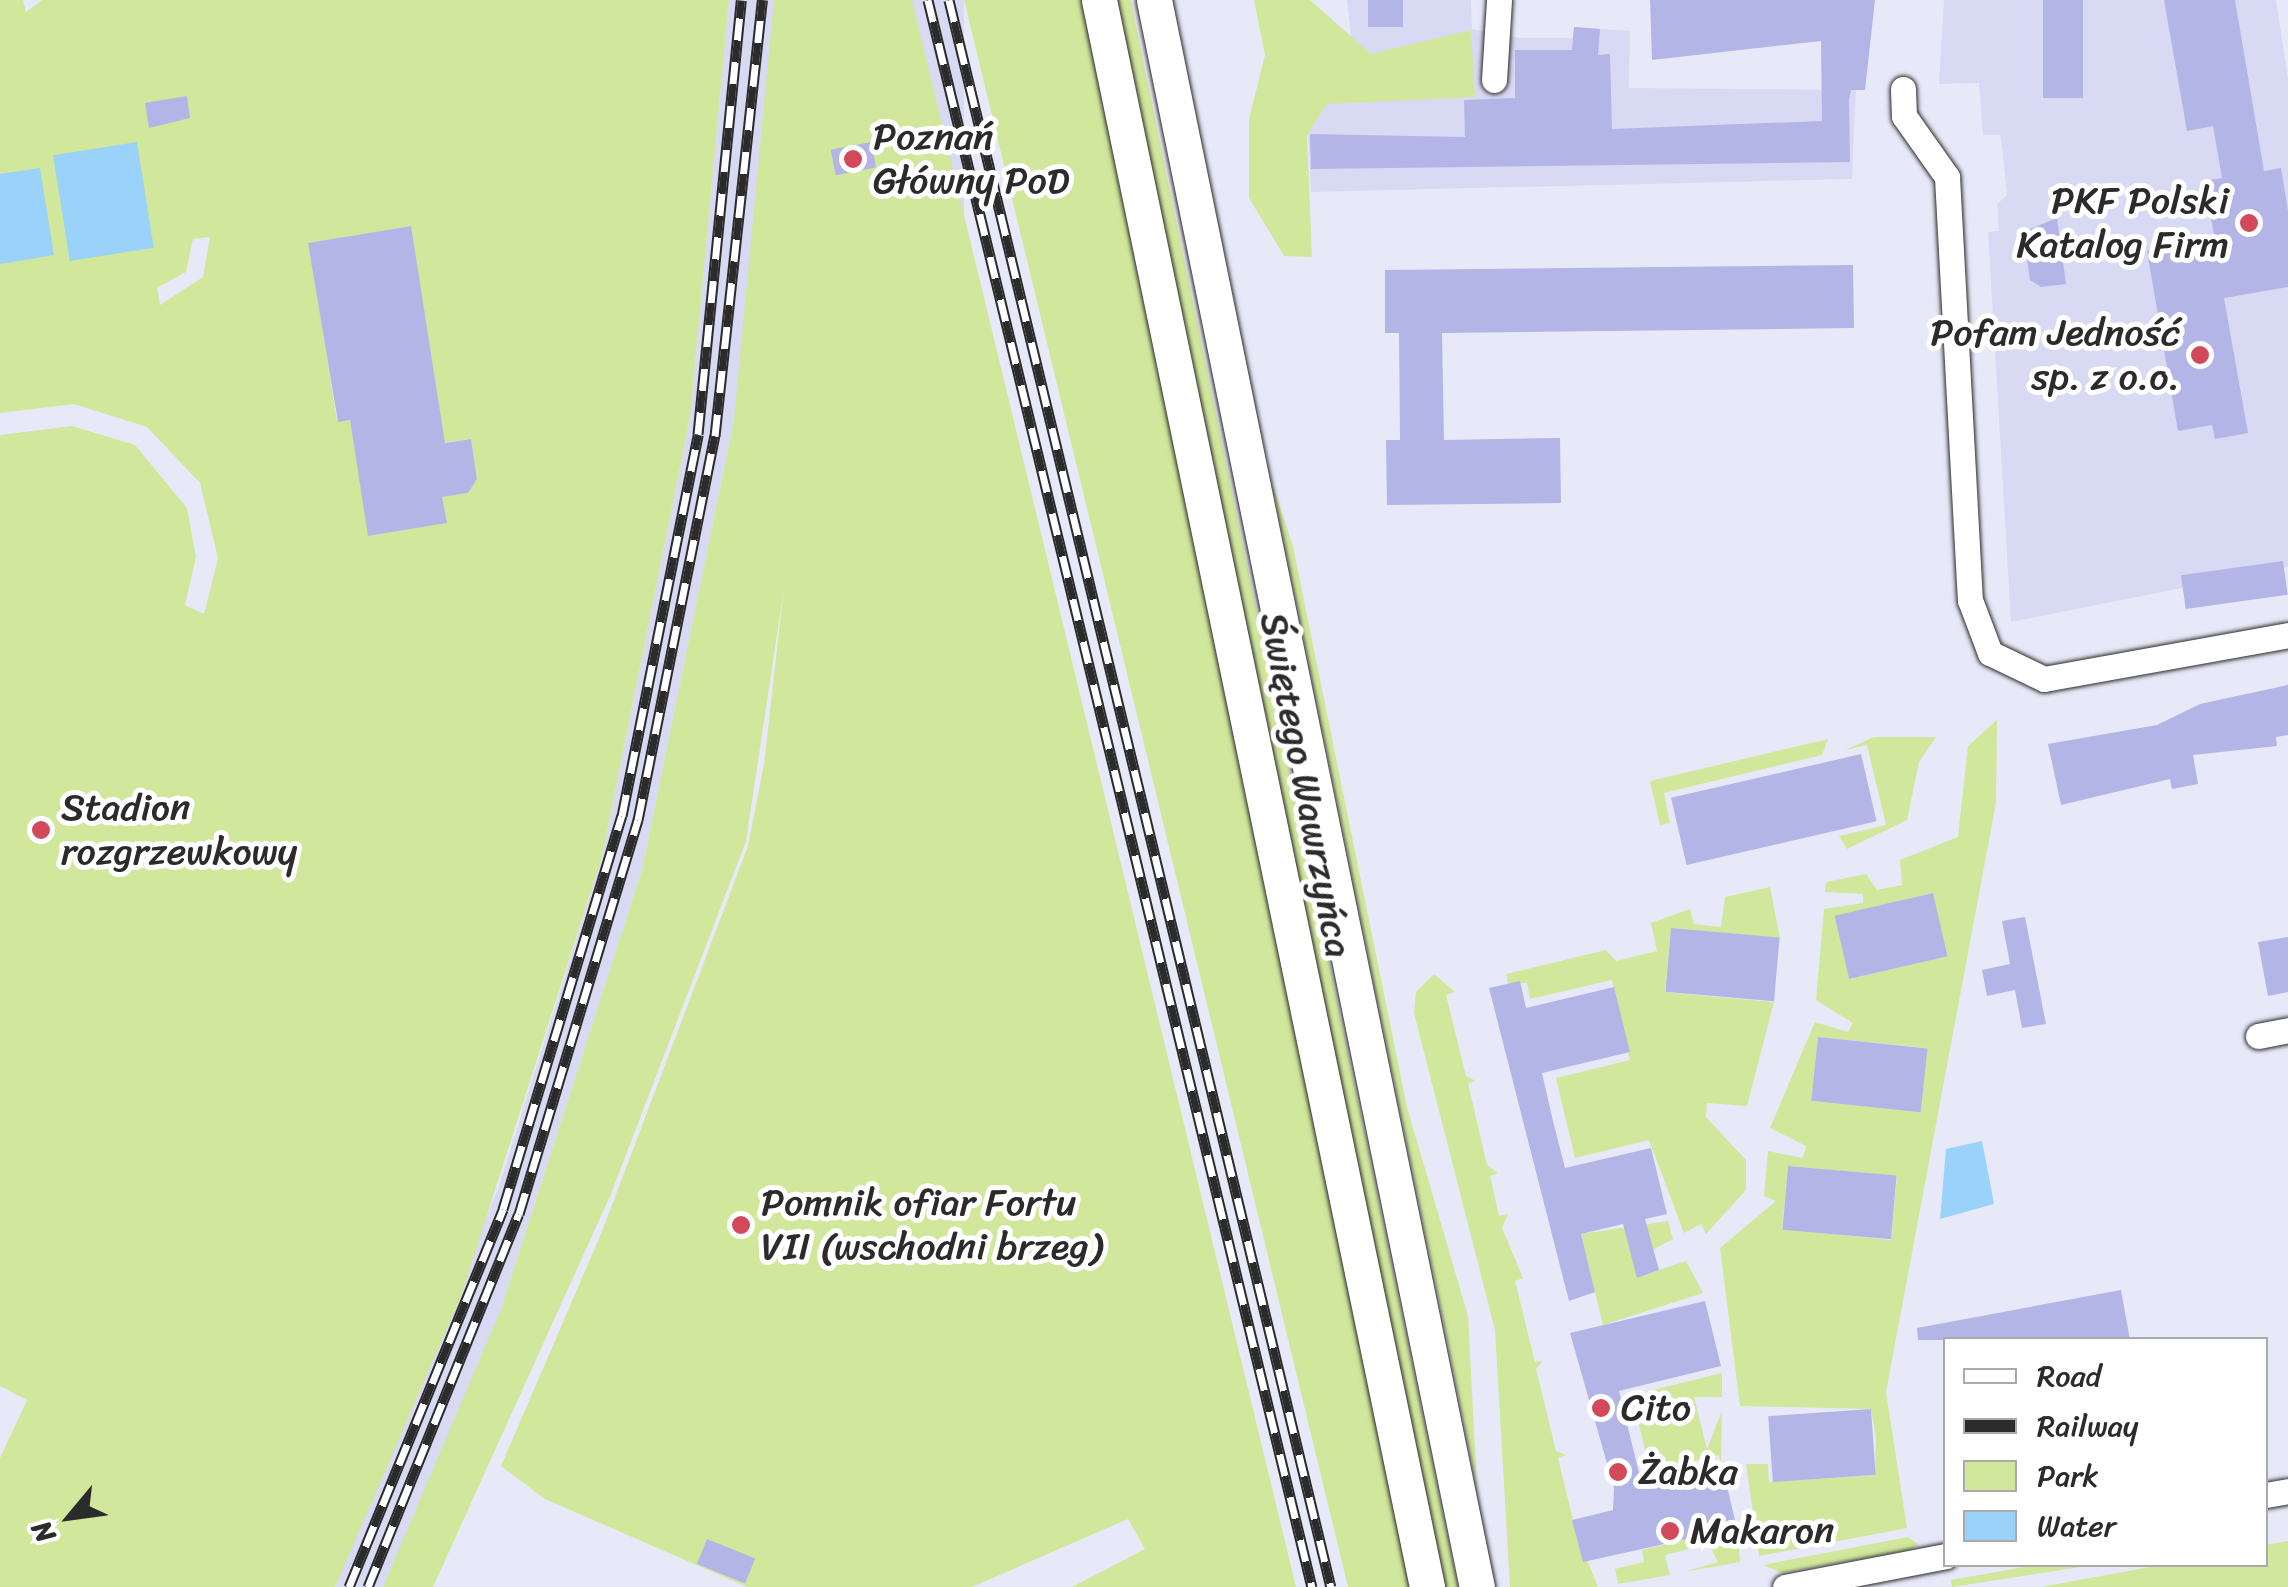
<!DOCTYPE html>
<meta charset="utf-8">
<style>
body{margin:0}
#map{position:relative;width:2288px;height:1587px;overflow:hidden;background:#e8e9f8;font-family:Sriracha,sans-serif}
div>[style]{position:absolute}
.built>*{inset:0;background:#d8d9f3;transform-origin:0 0}
.green>*{inset:0;background:#d1e79c}
.water>*{inset:0;background:#9ad2f9;transform-origin:0 0}
.building>*{inset:0;background:#b3b5e6;transform-origin:0 0}
.roads{filter:drop-shadow(0 0 2px #2b2b2b) drop-shadow(0 0 2px #2b2b2b)}
.street>*{height:25px;margin:-12.5px;padding:0 12.5px;transform-origin:12.5px;border-radius:12.5px;background:#fff}
.secondary>*{height:35px;margin:-17.5px;padding:0 17.5px;transform-origin:17.5px;border-radius:17.5px;background:#fff}
.rail>*{height:11px;margin-top:-5.5px;transform-origin:0;background:repeating-linear-gradient(90deg,#fff 0 22px,#2b2b2b 0 44px);box-sizing:border-box;border-block:2px solid #2b2b2b}
.dots>*{width:28px;height:28px;translate:-50% -50%;box-sizing:border-box;border:5px solid #fff;border-radius:50%}
span{translate:-50% -50%;white-space:nowrap;text-align:center;line-height:1.15;-webkit-text-stroke:10px #fff;paint-order:stroke}
.poi-label{font-size:38px;color:#2b2b2b}
.left{translate:0 -50%;text-align:left}
.right{translate:-100% -50%;text-align:right}
.street-label{font-size:38px;color:#2b2b2b}
.legend{position:absolute;left:1943px;top:1337px;width:325px;height:230px;box-sizing:border-box;background:#fff;border:2px solid #aaa;margin:0;padding:12px 18px;list-style:none;font-size:30px;color:#2b2b2b}
.legend li{display:flex;align-items:center;gap:20px;height:50px}
.legend b{width:50px;border:2px solid #aaa}
.north{position:absolute;left:20px;top:1467px;width:100px;height:100px;-webkit-text-stroke:8px #fff;paint-order:stroke;rotate:241deg;font-size:28px;font-weight:700;line-height:40px;text-align:center;color:#2b2b2b}
.north::after{content:'';display:block;margin:auto;width:35px;height:45px;background:#2b2b2b;clip-path:polygon(50% 0,100% 100%,50% 72%,0 100%)}
</style>
<div id="map">
<div class="built">
<div style="clip-path:polygon(729px 0,774px 0,761px 197px,734px 419px,642px 870px,501px 1309px,413px 1522px,383px 1587px,335px 1587px,499px 1186px,602px 857px,690px 418px)"></div>
<div style="left:912px;top:0;width:52px;height:1633px"></div>
<div style="clip-path:polygon(1347px 0,1471px 0,1472px 29px,1520px 38px,1573px 38px,1574px 27px,1630px 31px,1629px 88px,1856px 90px,1852px 179px,1311px 192px,1306px 89px,1357px 86px)"></div>
<div style="clip-path:polygon(1944px 0,2276px 0,2288px 79px,2288px 567px,2011px 622px,1988px 232px,1999px 231px,1997px 204px,2007px 195px,2002px 145px,2000px 135px,1983px 135px,1979px 83px,1939px 84px)"></div>
</div>
<div class="green">
<div style="clip-path:polygon(evenodd,0 0,23px 0,26px 12px,42px 0,729px 0,690px 418px,602px 857px,461px 1296px,335px 1587px,0 1587px,0 1458px,27px 1400px,0 1386px,0 435px,72px 426px,135px 445px,187px 508px,196px 557px,185px 605px,204px 614px,218px 558px,200px 483px,147px 427px,74px 404px,0 413px,0 0,410px 226px,439px 404px,434px 444px,471px 439px,477px 479px,468px 493px,442px 497px,446px 523px,369px 536px,350px 420px,337px 421px,309px 243px,410px 226px,0 0,210px 237px,203px 277px,160px 305px,157px 288px,186px 272px,193px 239px,210px 237px)"></div>
<div style="clip-path:polygon(774px 0,912px 0,1296px 1587px,1072px 1587px,1145px 1549px,1128px 1519px,972px 1587px,747px 1587px,545px 1499px,501px 1466px,601px 1234px,748px 846px,764px 764px,784px 588px,746px 841px,611px 1194px,433px 1587px,383px 1587px,501px 1309px,642px 870px,734px 419px)"></div>
<div style="clip-path:polygon(964px 0,1082px 0,1410px 1587px,1348px 1587px)"></div>
<div style="clip-path:polygon(1117px 0,1131px 0,1135px 21px,1458px 1587px,1445px 1587px,1405px 1407px)"></div>
<div style="clip-path:polygon(1254px 0,1310px 0,1371px 54px,1471px 30px,1475px 97px,1327px 104px,1307px 135px,1312px 257px,1284px 256px,1249px 198px,1249px 119px,1265px 55px)"></div>
<div style="clip-path:polygon(1272px 483px,1293px 546px,1407px 1107px,1468px 1316px,1477px 1486px)"></div>
<div style="clip-path:polygon(evenodd,1997px 720px,1996px 803px,1886px 1392px,1907px 1528px,1759px 1556px,1746px 1464px,1768px 1464px,1769px 1482px,1875px 1475px,1876px 1439px,1871px 1409px,1740px 1406px,1720px 1248px,1776px 1201px,1764px 1196px,1768px 1151px,1803px 1158px,1806px 1146px,1770px 1128px,1815px 1022px,1848px 1032px,1853px 1023px,1816px 1000px,1824px 909px,1863px 903px,1863px 894px,1825px 892px,1826px 882px,1866px 874px,1877px 890px,1902px 885px,1900px 860px,1958px 837px,1968px 746px,1997px 720px,1932px 893px,1948px 956px,1850px 979px,1835px 917px,1932px 893px,1997px 720px,1818px 1037px,1926px 1048px,1921px 1111px,1812px 1101px,1818px 1037px,1997px 720px,1788px 1166px,1897px 1176px,1891px 1240px,1782px 1229px,1788px 1166px)"></div>
<div style="clip-path:polygon(1874px 737px,1936px 737px,1919px 762px,1907px 820px,1847px 849px,1839px 836px,1886px 825px,1867px 745px,1845px 750px)"></div>
<div style="clip-path:polygon(1828px 739px,1822px 755px,1664px 793px,1670px 823px,1660px 825px,1650px 781px)"></div>
<div style="clip-path:polygon(1770px 887px,1780px 938px,1671px 928px,1665px 992px,1774px 1002px,1747px 1106px,1707px 1103px,1706px 1117px,1746px 1160px,1746px 1190px,1706px 1234px,1701px 1224px,1684px 1233px,1649px 1140px,1575px 1158px,1556px 1078px,1630px 1060px,1612px 980px,1530px 999px,1527px 983px,1508px 983px,1506px 974px,1606px 950px,1616px 961px,1657px 951px,1651px 923px,1690px 909px,1694px 924px,1721px 927px,1725px 897px)"></div>
<div style="clip-path:polygon(1434px 974px,1455px 992px,1446px 995px,1466px 1076px,1476px 1081px,1468px 1083px,1487px 1165px,1498px 1173px,1490px 1176px,1499px 1216px,1508px 1214px,1502px 1228px,1523px 1278px,1515px 1281px,1535px 1362px,1543px 1361px,1536px 1369px,1556px 1451px,1566px 1455px,1558px 1458px,1576px 1532px,1598px 1587px,1510px 1587px,1495px 1330px,1414px 1013px,1416px 992px)"></div>
<div style="clip-path:polygon(1668px 1221px,1673px 1239px,1633px 1260px,1638px 1277px,1686px 1261px,1703px 1293px,1603px 1325px,1581px 1234px)"></div>
<div style="clip-path:polygon(1722px 1373px,1722px 1397px,1694px 1397px,1707px 1449px,1722px 1411px,1721px 1462px,1718px 1455px,1650px 1471px,1632px 1395px)"></div>
<div style="clip-path:polygon(1737px 1527px,1740px 1562px,1684px 1572px,1718px 1562px,1709px 1544px,1665px 1555px,1670px 1575px,1618px 1584px,1615px 1569px,1644px 1562px,1642px 1550px)"></div>
<div style="clip-path:polygon(1908px 1537px,1918px 1544px,1911px 1550px,1782px 1573px,1763px 1565px)"></div>
<div style="clip-path:polygon(2288px 1541px,2288px 1587px,2041px 1587px,2161px 1565px,2266px 1564px,2266px 1545px)"></div>
<div style="clip-path:polygon(2036px 1565px,2094px 1565px,1952px 1587px,1951px 1580px)"></div>
</div>
<div class="water">
<div style="left:137px;top:142px;width:107px;height:85px;rotate:81deg"></div>
<div style="clip-path:polygon(40px 168px,54px 255px,0 264px,0 174px)"></div>
<div style="clip-path:polygon(1982px 1141px,1994px 1204px,1940px 1219px,1946px 1149px)"></div>
</div>
<div class="building">
<div style="left:1368px;top:0;width:35px;height:27px"></div>
<div style="clip-path:polygon(1650px 0,1875px 0,1865px 90px,1851px 90px,1849px 100px,1850px 162px,1311px 169px,1310px 134px,1465px 137px,1464px 100px,1515px 98px,1515px 50px,1572px 50px,1574px 27px,1600px 29px,1598px 55px,1610px 54px,1612px 129px,1822px 121px,1821px 41px,1652px 60px)"></div>
<div style="left:2043px;top:0;width:40px;height:98px"></div>
<div style="clip-path:polygon(2164px 0,2235px 0,2264px 171px,2281px 168px,2288px 211px,2288px 287px,2224px 298px,2248px 433px,2215px 439px,2212px 425px,2178px 431px,2147px 251px,2215px 240px,2204px 181px,2222px 178px,2213px 126px,2187px 131px)"></div>
<div style="clip-path:polygon(187px 96px,190px 118px,149px 128px,145px 103px)"></div>
<div style="left:871px;top:142px;width:26px;height:41px;rotate:79deg"></div>
<div style="clip-path:polygon(2057px 218px,2066px 284px,2041px 287px,2030px 280px,2023px 232px)"></div>
<div style="clip-path:polygon(411px 226px,445px 443px,471px 439px,477px 479px,468px 493px,442px 497px,447px 523px,368px 536px,350px 420px,338px 422px,308px 243px)"></div>
<div style="clip-path:polygon(1853px 265px,1854px 328px,1442px 333px,1444px 440px,1560px 438px,1561px 503px,1387px 505px,1386px 440px,1400px 440px,1399px 333px,1385px 333px,1385px 270px)"></div>
<div style="left:2283px;top:561px;width:34px;height:103px;rotate:82deg"></div>
<div style="clip-path:polygon(2288px 685px,2288px 735px,2276px 737px,2277px 746px,2193px 755px,2198px 784px,2172px 789px,2170px 779px,2061px 805px,2048px 744px,2157px 725px,2200px 704px)"></div>
<div style="left:1861px;top:754px;width:69px;height:195px;rotate:77deg"></div>
<div style="left:1933px;top:893px;width:65px;height:101px;rotate:77deg"></div>
<div style="clip-path:polygon(2025px 917px,2046px 1024px,2022px 1028px,2015px 990px,1987px 996px,1982px 970px,2010px 964px,2002px 921px)"></div>
<div style="left:1671px;top:928px;width:109px;height:64px;rotate:5deg"></div>
<div style="clip-path:polygon(2288px 937px,2288px 992px,2268px 996px,2258px 942px)"></div>
<div style="clip-path:polygon(1520px 981px,1526px 1008px,1614px 987px,1630px 1052px,1542px 1073px,1553px 1121px,1565px 1168px,1651px 1148px,1667px 1214px,1645px 1219px,1659px 1270px,1637px 1278px,1623px 1224px,1581px 1234px,1595px 1292px,1569px 1301px,1489px 988px)"></div>
<div style="left:1818px;top:1037px;width:110px;height:64px;rotate:6deg"></div>
<div style="left:1788px;top:1166px;width:109px;height:64px;rotate:5deg"></div>
<div style="clip-path:polygon(2121px 1290px,2130px 1340px,1918px 1340px,1917px 1328px)"></div>
<div style="clip-path:polygon(1705px 1301px,1721px 1366px,1619px 1391px,1641px 1481px,1721px 1462px,1737px 1528px,1583px 1562px,1572px 1520px,1613px 1510px,1614px 1488px,1570px 1333px)"></div>
<div style="left:1871px;top:1409px;width:66px;height:103px;rotate:86deg"></div>
<div style="left:707px;top:1539px;width:52px;height:27px;rotate:22deg"></div>
</div>
<div class="roads">
<div class="street">
<div style="left:1494px;top:80px;width:80px;rotate:-86.4deg"></div>
<div style="left:1903px;top:89px;width:27px;rotate:88deg"></div>
<div style="left:1904px;top:116px;width:75px;rotate:54.8deg"></div>
<div style="left:1947px;top:177px;width:424px;rotate:86.9deg"></div>
<div style="left:1970px;top:600px;width:57px;rotate:69.3deg"></div>
<div style="left:1990px;top:653px;width:60px;rotate:25.7deg"></div>
<div style="left:2044px;top:679px;width:248px;rotate:-10.2deg"></div>
<div style="left:2258px;top:1036px;width:31px;rotate:-11deg"></div>
<div style="left:2266px;top:1495px;width:22px;rotate:-10deg"></div>
<div style="left:1785px;top:1587px;width:164px;rotate:-10.9deg"></div>
</div>
<div class="secondary">
<div style="left:1099px;top:0;width:1621px;rotate:78.32deg"></div>
<div style="left:1154px;top:0;width:1620px;rotate:78.5deg"></div>
</div>
</div>
<div class="rail">
<div style="left:928px;top:0;width:1633px;rotate:76.4deg"></div>
<div style="left:949px;top:0;width:1632px;rotate:76.47deg"></div>
<div style="left:349px;top:1587px;width:408px;rotate:-67.8deg"></div>
<div style="left:503px;top:1209px;width:411px;rotate:-73.2deg"></div>
<div style="left:622px;top:816px;width:389px;rotate:-78.7deg"></div>
<div style="left:698px;top:434px;width:436px;rotate:-84.3deg"></div>
<div style="left:368px;top:1587px;width:402px;rotate:-68deg"></div>
<div style="left:519px;top:1214px;width:412px;rotate:-73.2deg"></div>
<div style="left:638px;top:820px;width:392px;rotate:-78.7deg"></div>
<div style="left:715px;top:436px;width:439px;rotate:-83.8deg"></div>
</div>
<div class="dots">
<div style="left:853px;top:159px;background:#d1495b"></div>
<div style="left:2249px;top:223px;background:#d1495b"></div>
<div style="left:2200px;top:355px;background:#d1495b"></div>
<div style="left:41px;top:830px;background:#d1495b"></div>
<div style="left:741px;top:1225px;background:#d1495b"></div>
<div style="left:1601px;top:1408px;background:#d1495b"></div>
<div style="left:1618px;top:1472px;background:#d1495b"></div>
<div style="left:1670px;top:1531px;background:#d1495b"></div>
</div>
<div class="poi-label">
<span class="left" style="left:873px;top:159px">Poznań<br>Główny PoD</span>
<span class="right" style="left:2229px;top:223px">PKF Polski<br>Katalog Firm</span>
<span class="right" style="left:2180px;top:355px">Pofam Jedność<br>sp. z o.o.</span>
<span class="left" style="left:61px;top:830px">Stadion<br>rozgrzewkowy</span>
<span class="left" style="left:761px;top:1225px">Pomnik ofiar Fortu<br>VII (wschodni brzeg)</span>
<span class="left" style="left:1621px;top:1408px">Cito</span>
<span class="left" style="left:1638px;top:1472px">Żabka</span>
<span class="left" style="left:1690px;top:1531px">Makaron</span>
</div>
<div class="street-label">
<span style="left:1306px;top:785px;rotate:79deg">Świętego Wawrzyńca</span>
</div>
<ul class="legend">
<li><b style="height:12px;background:#fff"></b>Road</li>
<li><b style="height:12px;background:#2b2b2b"></b>Railway</li>
<li><b style="height:28px;background:#d1e79c"></b>Park</li>
<li><b style="height:28px;background:#9ad2f9"></b>Water</li>
</ul>
<div class="north">N</div>
</div>
